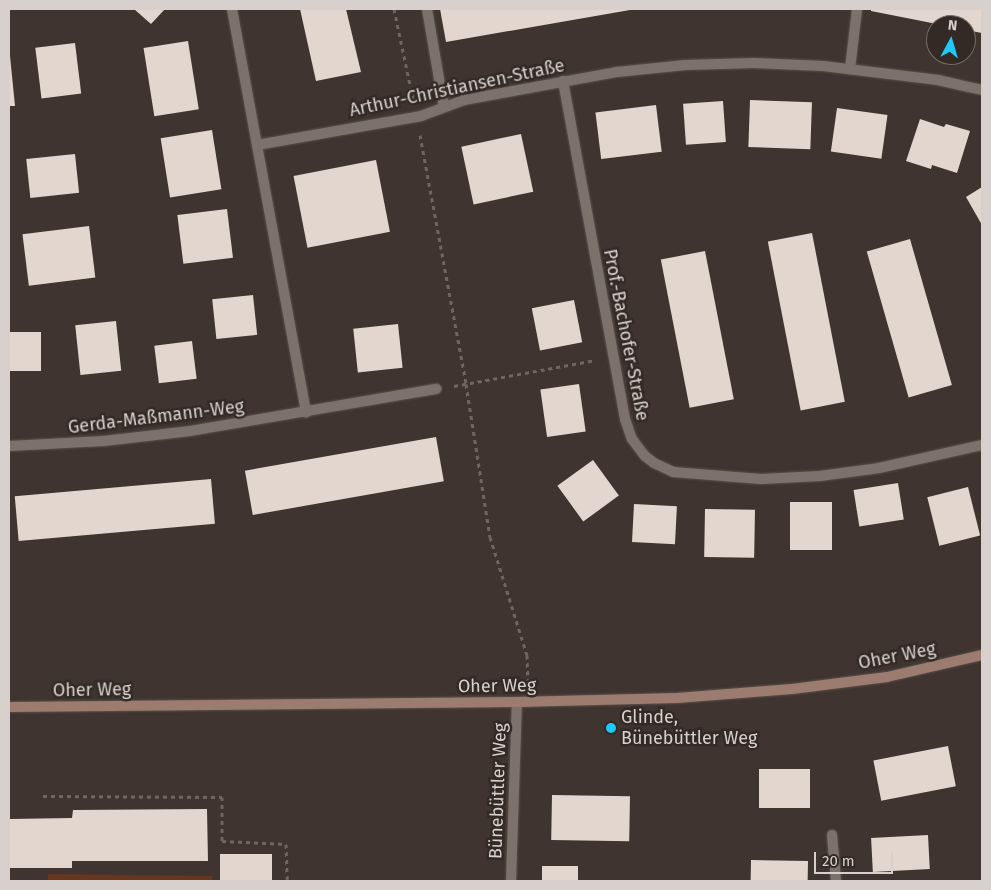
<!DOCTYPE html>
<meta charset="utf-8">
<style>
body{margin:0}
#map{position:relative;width:991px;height:890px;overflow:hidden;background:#3f342f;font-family:"Fira Sans",sans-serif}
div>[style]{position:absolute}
.green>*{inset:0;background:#67361e}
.building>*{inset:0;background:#e3d6cf;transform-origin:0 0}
.path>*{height:3px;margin-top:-1.5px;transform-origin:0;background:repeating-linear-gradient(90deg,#6f6661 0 4px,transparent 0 8px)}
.roads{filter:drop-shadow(0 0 1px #5a524e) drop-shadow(0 0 1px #5a524e)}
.lane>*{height:10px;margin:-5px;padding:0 5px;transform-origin:5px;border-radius:5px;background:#7d716c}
.street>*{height:10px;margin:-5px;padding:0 5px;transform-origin:5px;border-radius:5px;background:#7d716c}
.secondary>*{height:10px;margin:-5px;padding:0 5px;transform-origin:5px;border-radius:5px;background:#9c7c6e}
.dots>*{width:14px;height:14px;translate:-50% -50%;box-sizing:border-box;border:2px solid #342a25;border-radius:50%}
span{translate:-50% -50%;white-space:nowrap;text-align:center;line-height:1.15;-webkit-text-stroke:5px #342a25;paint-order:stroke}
.street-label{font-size:18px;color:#d7d0cd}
.poi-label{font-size:18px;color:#d7d0cd}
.left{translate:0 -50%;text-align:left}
.frame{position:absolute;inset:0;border:10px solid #d7d0cd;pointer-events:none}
.north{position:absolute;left:926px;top:15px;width:50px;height:50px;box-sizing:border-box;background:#342a25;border:1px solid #756c68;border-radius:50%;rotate:6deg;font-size:14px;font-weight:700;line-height:20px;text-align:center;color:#d7d0cd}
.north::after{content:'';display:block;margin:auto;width:18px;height:22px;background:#1ec9fd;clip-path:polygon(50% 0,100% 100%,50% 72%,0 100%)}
.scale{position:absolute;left:814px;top:852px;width:79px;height:22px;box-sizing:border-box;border:2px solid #d7d0cd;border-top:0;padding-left:6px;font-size:15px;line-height:18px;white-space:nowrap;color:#d7d0cd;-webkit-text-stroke:4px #342a25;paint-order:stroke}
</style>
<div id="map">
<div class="green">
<div style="clip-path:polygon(48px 874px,212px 876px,213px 881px,48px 881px)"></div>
</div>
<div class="building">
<div style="clip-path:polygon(134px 9px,165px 9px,151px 24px)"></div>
<div style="clip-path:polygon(300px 9px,346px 9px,361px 72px,316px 81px)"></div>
<div style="clip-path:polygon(440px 9px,630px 9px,630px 10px,446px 42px)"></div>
<div style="clip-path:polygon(871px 9px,982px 9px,982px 33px,966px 30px,966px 25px,942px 25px,871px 11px)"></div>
<div style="left:188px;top:41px;width:69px;height:45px;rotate:81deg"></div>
<div style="left:75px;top:43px;width:51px;height:40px;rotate:83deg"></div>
<div style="clip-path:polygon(9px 46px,15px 106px,9px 106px)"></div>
<div style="left:750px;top:100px;width:62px;height:47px;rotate:2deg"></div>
<div style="left:723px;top:101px;width:41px;height:40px;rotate:86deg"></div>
<div style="left:656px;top:105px;width:47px;height:61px;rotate:83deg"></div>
<div style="left:837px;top:108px;width:51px;height:44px;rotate:8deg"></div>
<div style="clip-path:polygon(920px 119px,944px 127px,946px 124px,970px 131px,957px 173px,932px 165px,931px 169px,906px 161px)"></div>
<div style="left:212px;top:130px;width:60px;height:52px;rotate:81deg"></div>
<div style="left:521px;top:134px;width:59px;height:61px;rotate:78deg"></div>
<div style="left:75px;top:154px;width:39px;height:49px;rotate:84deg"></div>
<div style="left:376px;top:160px;width:73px;height:84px;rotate:79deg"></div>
<div style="clip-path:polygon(982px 187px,982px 225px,966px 197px)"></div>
<div style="left:227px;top:209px;width:49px;height:50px;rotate:83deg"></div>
<div style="left:89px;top:226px;width:52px;height:67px;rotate:83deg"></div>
<div style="left:812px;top:233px;width:172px;height:45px;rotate:79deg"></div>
<div style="left:910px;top:239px;width:152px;height:45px;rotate:74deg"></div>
<div style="left:705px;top:251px;width:151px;height:45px;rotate:79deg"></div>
<div style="left:253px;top:295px;width:40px;height:41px;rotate:84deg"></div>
<div style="left:574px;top:300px;width:43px;height:43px;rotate:79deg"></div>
<div style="left:116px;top:321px;width:50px;height:41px;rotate:84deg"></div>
<div style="left:398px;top:324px;width:44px;height:45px;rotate:84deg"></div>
<div style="left:9px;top:332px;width:32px;height:39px"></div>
<div style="left:192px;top:341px;width:38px;height:38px;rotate:83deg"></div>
<div style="left:579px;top:384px;width:48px;height:39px;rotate:82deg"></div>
<div style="left:436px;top:437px;width:45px;height:194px;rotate:80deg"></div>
<div style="left:593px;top:460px;width:44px;height:44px;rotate:54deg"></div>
<div style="left:211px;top:479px;width:45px;height:197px;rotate:85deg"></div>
<div style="left:898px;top:483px;width:37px;height:45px;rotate:81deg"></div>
<div style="left:968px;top:487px;width:50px;height:42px;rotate:76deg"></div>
<div style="left:790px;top:502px;width:42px;height:48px"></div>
<div style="left:634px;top:504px;width:43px;height:38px;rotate:3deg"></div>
<div style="left:705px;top:509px;width:50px;height:48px;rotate:1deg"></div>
<div style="left:948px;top:746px;width:41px;height:76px;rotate:79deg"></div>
<div style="left:759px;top:769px;width:51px;height:39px"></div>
<div style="left:552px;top:795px;width:78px;height:45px;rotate:1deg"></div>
<div style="clip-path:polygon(207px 809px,208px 861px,72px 861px,72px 868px,9px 868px,9px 819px,72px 818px,73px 810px)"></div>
<div style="left:928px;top:835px;width:34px;height:57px;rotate:87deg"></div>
<div style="left:220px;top:854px;width:52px;height:27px"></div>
<div style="left:751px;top:860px;width:57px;height:21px;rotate:1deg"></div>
<div style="left:578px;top:866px;width:15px;height:36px;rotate:90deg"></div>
</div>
<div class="path">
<div style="left:394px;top:9px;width:92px;rotate:78.1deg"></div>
<div style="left:420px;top:135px;width:253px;rotate:79.5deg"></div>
<div style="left:466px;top:384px;width:155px;rotate:81.1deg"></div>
<div style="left:490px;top:537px;width:124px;rotate:72.6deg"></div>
<div style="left:527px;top:655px;width:29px;rotate:88deg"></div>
<div style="left:454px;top:386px;width:143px;rotate:-10.4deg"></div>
<div style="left:43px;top:796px;width:179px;rotate:0.3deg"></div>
<div style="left:222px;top:797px;width:44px;rotate:90deg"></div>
<div style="left:222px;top:841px;width:64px;rotate:2.7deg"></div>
<div style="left:286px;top:844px;width:37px;rotate:88deg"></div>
</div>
<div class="roads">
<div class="lane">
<div style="left:427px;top:9px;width:99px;rotate:80.2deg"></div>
<div style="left:850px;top:69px;width:60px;rotate:-83.3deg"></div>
<div style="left:832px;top:835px;width:46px;rotate:85deg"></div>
</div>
<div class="street">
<div style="left:232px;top:9px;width:138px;rotate:79.6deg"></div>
<div style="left:257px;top:145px;width:167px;rotate:-10deg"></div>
<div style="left:421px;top:116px;width:46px;rotate:-20.4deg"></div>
<div style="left:464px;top:100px;width:156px;rotate:-10.4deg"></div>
<div style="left:617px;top:72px;width:69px;rotate:-5.8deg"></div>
<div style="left:686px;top:65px;width:68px;rotate:-1.7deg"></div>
<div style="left:754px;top:63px;width:69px;rotate:2.5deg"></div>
<div style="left:823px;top:66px;width:116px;rotate:6.9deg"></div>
<div style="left:938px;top:80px;width:45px;rotate:12.8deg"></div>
<div style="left:563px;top:81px;width:344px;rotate:79.6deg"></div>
<div style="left:625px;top:419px;width:21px;rotate:71deg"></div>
<div style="left:632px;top:439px;width:21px;rotate:53deg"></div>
<div style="left:645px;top:456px;width:11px;rotate:38deg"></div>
<div style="left:654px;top:463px;width:21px;rotate:25deg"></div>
<div style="left:673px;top:472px;width:88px;rotate:4.5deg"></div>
<div style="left:761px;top:479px;width:59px;rotate:-2.9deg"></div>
<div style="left:820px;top:476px;width:60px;rotate:-7.7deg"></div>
<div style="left:879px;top:468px;width:106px;rotate:-12.6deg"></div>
<div style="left:257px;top:145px;width:272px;rotate:79.6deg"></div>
<div style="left:9px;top:446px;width:95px;rotate:-3deg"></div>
<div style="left:104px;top:441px;width:87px;rotate:-6.6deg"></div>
<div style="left:190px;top:431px;width:250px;rotate:-9.7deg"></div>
<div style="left:511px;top:881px;width:179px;rotate:-88.1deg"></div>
</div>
<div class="secondary">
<div style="left:9px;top:707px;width:508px;rotate:-0.56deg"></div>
<div style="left:517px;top:702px;width:160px;rotate:-1.4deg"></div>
<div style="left:677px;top:698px;width:115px;rotate:-4.5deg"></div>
<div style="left:792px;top:689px;width:96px;rotate:-7.2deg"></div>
<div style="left:887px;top:677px;width:98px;rotate:-13deg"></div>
</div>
</div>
<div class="dots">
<div style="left:611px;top:728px;background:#1ec9fd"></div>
</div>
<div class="street-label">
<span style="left:457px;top:88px;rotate:-12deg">Arthur-Christiansen-Straße</span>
<span style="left:626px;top:335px;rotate:79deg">Prof.-Bachofer-Straße</span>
<span style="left:156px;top:417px;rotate:-7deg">Gerda-Maßmann-Weg</span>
<span style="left:897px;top:656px;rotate:-11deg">Oher Weg</span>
<span style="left:497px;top:686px;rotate:-1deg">Oher Weg</span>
<span style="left:92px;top:690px;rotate:-1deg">Oher Weg</span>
<span style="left:498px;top:791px;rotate:-88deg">Bünebüttler Weg</span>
</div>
<div class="poi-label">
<span class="left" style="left:621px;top:728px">Glinde,<br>Bünebüttler Weg</span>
</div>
<div class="frame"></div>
<div class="north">N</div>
<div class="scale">20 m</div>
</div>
